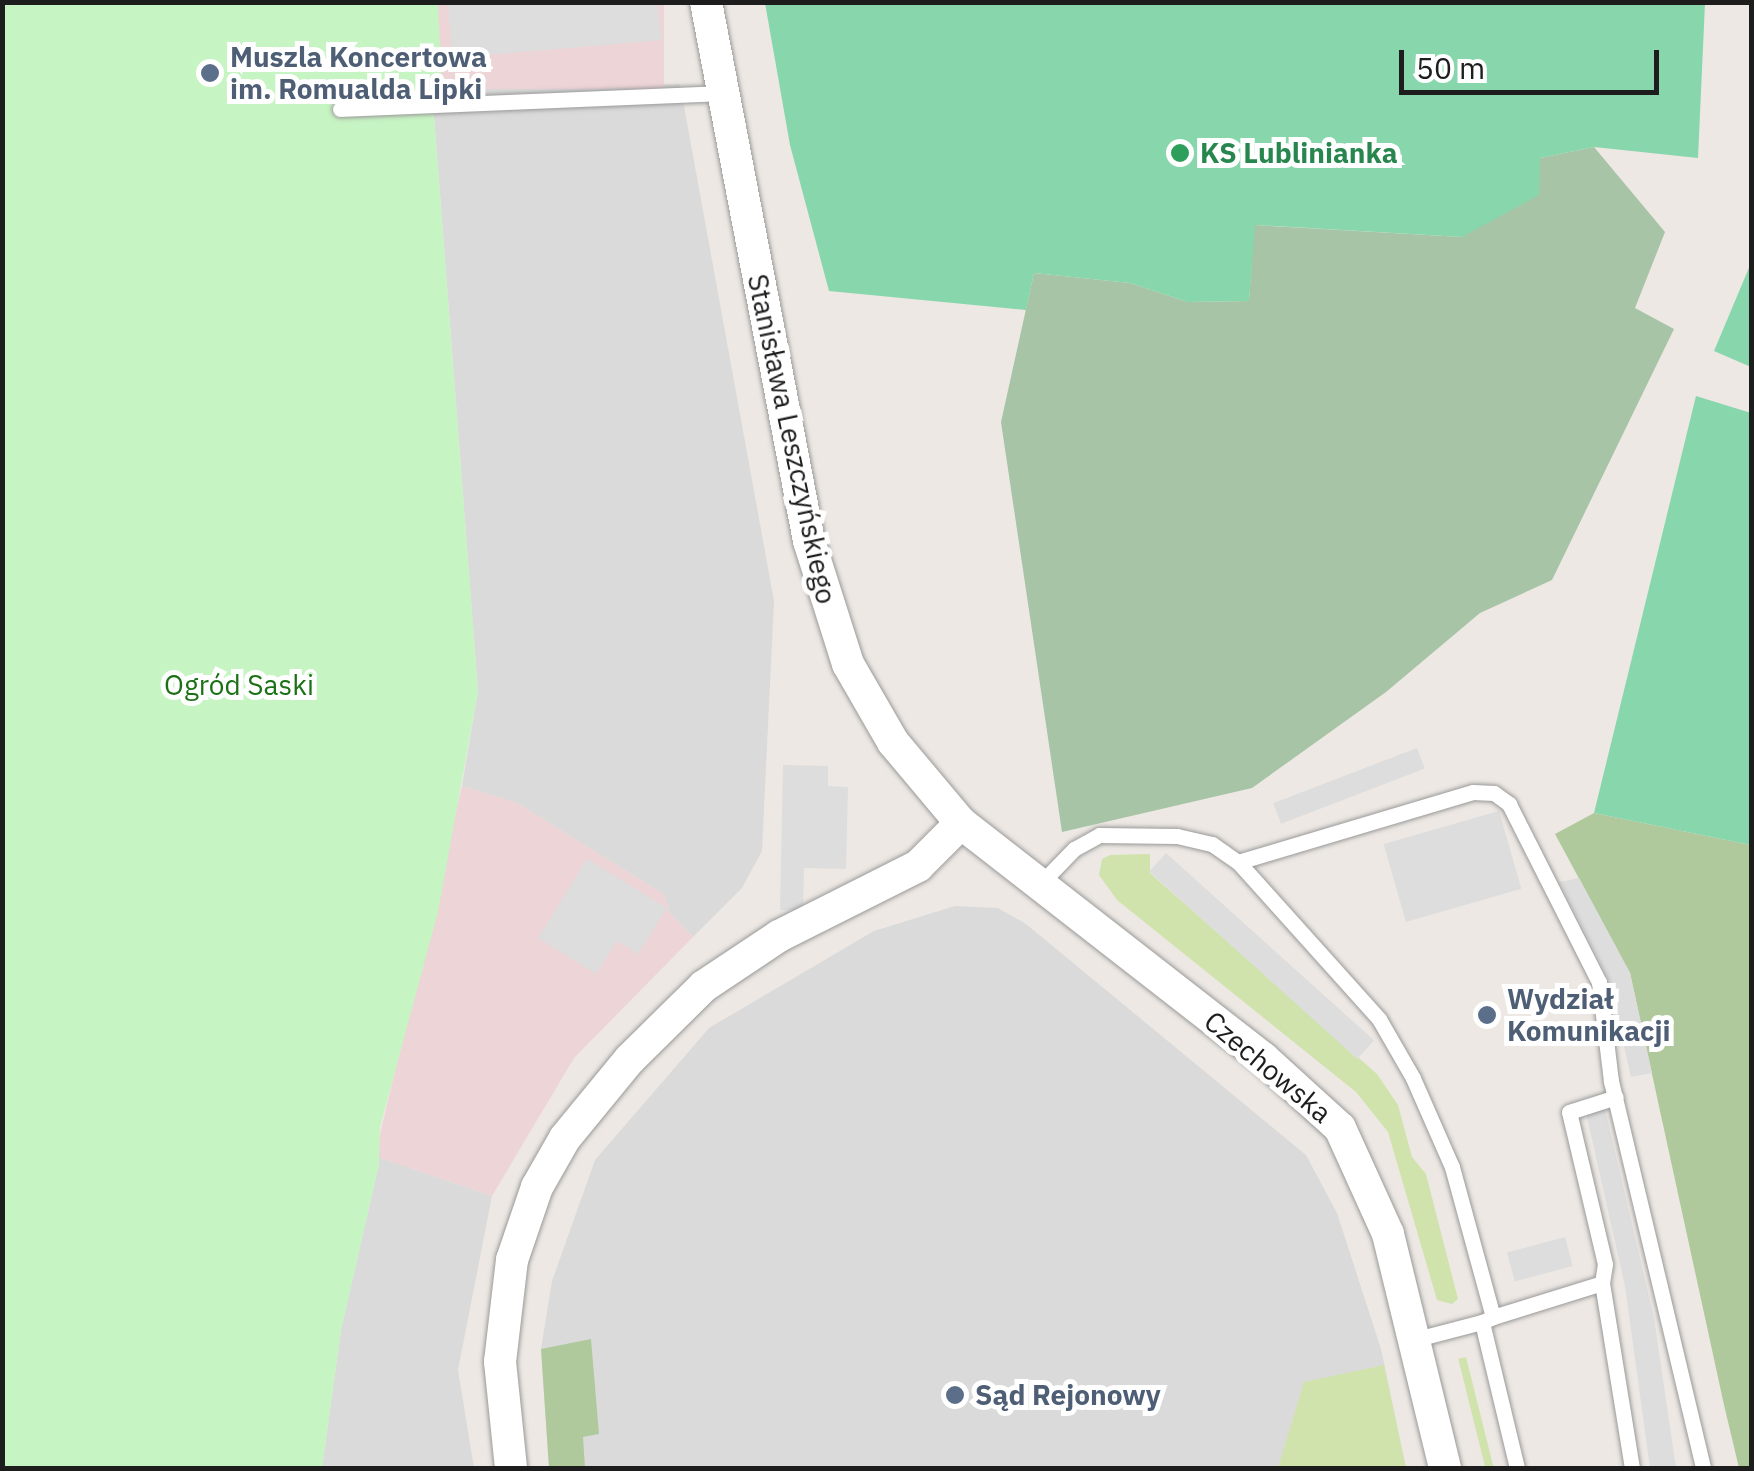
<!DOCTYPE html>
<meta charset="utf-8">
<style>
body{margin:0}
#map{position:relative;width:1754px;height:1471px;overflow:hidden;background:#ede8e3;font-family:"IBM Plex Sans",sans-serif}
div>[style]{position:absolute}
.residential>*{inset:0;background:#dbdada}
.commercial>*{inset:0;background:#edd4d7;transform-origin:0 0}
.grass>*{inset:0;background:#d0e3ad;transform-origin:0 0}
.forest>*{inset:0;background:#b0c99c}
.cemetery>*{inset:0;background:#a7c4a6}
.park>*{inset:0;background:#c7f4c3}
.pitch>*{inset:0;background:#88d6ac}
.parking>*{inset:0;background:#ddd;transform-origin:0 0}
.roads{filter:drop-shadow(0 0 2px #9a9a9a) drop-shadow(0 0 2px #9a9a9a)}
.service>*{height:15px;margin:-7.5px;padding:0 7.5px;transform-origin:7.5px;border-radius:7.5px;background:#fff}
.minor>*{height:32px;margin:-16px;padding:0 16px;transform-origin:16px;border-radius:16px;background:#fff}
.dots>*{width:28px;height:28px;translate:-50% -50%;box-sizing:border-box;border:5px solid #fff;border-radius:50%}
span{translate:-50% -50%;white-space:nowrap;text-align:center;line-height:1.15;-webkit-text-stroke:10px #fff;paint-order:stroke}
.service-label{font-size:28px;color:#4e5e75;font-weight:700}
.left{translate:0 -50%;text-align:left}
.leisure-label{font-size:28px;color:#27864d;font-weight:700}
.street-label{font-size:28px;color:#1d1d1d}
.park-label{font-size:28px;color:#1b7115}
.frame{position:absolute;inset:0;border:5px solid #1d1d1d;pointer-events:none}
.scale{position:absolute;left:1399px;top:50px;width:260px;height:45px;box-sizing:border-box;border:5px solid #1d1d1d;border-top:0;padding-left:12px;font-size:30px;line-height:35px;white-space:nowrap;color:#1d1d1d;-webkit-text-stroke:8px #fff;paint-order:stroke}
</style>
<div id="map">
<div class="residential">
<div style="clip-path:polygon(680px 84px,774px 601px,762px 851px,742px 888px,693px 937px,669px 912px,665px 895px,517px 803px,462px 786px,478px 691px,432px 90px)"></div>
<div style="clip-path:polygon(955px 906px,998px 908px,1026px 924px,1306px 1155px,1337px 1213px,1381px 1349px,1406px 1468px,549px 1468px,541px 1349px,552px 1281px,595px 1160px,709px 1028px,874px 931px)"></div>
<div style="clip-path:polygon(375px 1156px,492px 1196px,458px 1370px,474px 1468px,322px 1468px,341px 1330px,379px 1164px)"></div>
</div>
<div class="commercial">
<div style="left:438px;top:3px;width:226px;height:86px"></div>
<div style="clip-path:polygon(462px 786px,517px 803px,665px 895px,669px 912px,693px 937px,574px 1058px,492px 1196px,375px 1156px)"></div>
</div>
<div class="grass">
<div style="clip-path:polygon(1150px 854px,1150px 873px,1377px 1074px,1398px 1105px,1412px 1157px,1426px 1174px,1458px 1299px,1452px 1304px,1437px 1300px,1388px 1132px,1356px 1092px,1117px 900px,1099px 875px,1102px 859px,1110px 855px)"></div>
<div style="left:1466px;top:1357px;width:114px;height:8px;rotate:76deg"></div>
<div style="clip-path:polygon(1384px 1365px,1406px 1468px,1278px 1468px,1304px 1382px)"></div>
</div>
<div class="forest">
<div style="clip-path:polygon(1594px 813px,1751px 845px,1751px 1468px,1739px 1468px,1724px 1405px,1630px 973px,1555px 834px)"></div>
<div style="clip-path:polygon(591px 1339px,599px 1434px,583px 1437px,585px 1468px,549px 1468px,541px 1349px)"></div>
</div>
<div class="cemetery">
<div style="clip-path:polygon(1594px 147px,1665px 232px,1635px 308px,1674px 329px,1552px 580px,1480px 613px,1386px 692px,1252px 788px,1062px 832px,1001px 422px,1034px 273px,1130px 283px,1188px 302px,1249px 301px,1254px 225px,1462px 237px,1540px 158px)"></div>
</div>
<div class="park">
<div style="clip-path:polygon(3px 3px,438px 3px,442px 89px,432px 90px,478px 691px,438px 912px,380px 1127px,379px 1164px,341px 1330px,322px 1468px,3px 1468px)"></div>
</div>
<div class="pitch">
<div style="clip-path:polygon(765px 3px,1705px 3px,1698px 158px,1594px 147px,1540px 158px,1539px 195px,1462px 237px,1255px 225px,1249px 301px,1188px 302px,1130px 283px,1034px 273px,1026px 310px,829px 291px,790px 145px)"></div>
<div style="clip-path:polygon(1751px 263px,1752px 367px,1751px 367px,1714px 351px)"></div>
<div style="clip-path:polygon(1696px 396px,1751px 413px,1751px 845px,1594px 813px)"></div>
</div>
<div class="parking">
<div style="clip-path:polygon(448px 3px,657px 3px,662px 40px,452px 58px)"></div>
<div style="left:1417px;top:748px;width:22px;height:154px;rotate:69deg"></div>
<div style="clip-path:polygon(783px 765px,828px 766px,828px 786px,848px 787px,846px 869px,804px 868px,803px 910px,780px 910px)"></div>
<div style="left:1499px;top:811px;width:81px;height:120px;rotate:74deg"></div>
<div style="left:1166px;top:853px;width:280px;height:25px;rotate:42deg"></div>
<div style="clip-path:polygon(587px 859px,667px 908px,638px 954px,617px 941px,596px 974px,538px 938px)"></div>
<div style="clip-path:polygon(1579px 878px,1630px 973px,1652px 1073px,1631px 1077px,1609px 980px,1560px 882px)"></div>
<div style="clip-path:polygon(1604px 1105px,1654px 1318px,1676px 1468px,1650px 1468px,1625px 1286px,1586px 1113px)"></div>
<div style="left:1565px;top:1237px;width:30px;height:60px;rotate:75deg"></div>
</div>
<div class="roads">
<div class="service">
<div style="left:340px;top:109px;width:383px;rotate:-2.4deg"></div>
<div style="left:1042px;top:882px;width:46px;rotate:-45.9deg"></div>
<div style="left:1074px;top:849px;width:29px;rotate:-29deg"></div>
<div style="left:1099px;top:835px;width:78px;rotate:0.7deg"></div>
<div style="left:1177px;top:836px;width:36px;rotate:13deg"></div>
<div style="left:1212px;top:844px;width:32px;rotate:35deg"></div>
<div style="left:1602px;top:1283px;width:187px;rotate:80.8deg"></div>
<div style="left:1493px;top:1317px;width:114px;rotate:-17.3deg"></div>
<div style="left:1602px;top:1283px;width:19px;rotate:-81deg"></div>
<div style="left:1605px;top:1264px;width:156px;rotate:-103.3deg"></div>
<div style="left:1569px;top:1112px;width:49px;rotate:-17.7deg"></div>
<div style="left:1413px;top:1340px;width:71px;rotate:-14.6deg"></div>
<div style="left:1517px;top:1468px;width:150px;rotate:-103.5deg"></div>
<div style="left:1482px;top:1322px;width:12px;rotate:-24deg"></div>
<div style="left:1493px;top:1317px;width:156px;rotate:-105.3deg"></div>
<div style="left:1452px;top:1167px;width:97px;rotate:-113.7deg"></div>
<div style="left:1413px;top:1078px;width:68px;rotate:-120deg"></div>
<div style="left:1379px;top:1019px;width:211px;rotate:-131.9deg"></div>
<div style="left:1238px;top:862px;width:245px;rotate:-16.6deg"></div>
<div style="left:1473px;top:792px;width:21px;rotate:3deg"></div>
<div style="left:1494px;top:793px;width:19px;rotate:36deg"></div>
<div style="left:1509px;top:804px;width:199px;rotate:63.2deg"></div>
<div style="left:1599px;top:982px;width:100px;rotate:83.1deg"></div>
<div style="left:1611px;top:1081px;width:398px;rotate:76.6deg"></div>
</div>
<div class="minor">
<div style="left:706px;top:2px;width:549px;rotate:79.18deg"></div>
<div style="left:809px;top:541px;width:129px;rotate:72.4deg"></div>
<div style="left:848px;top:664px;width:90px;rotate:60deg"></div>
<div style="left:893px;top:742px;width:106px;rotate:50deg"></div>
<div style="left:961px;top:823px;width:383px;rotate:37.9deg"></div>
<div style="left:1263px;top:1058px;width:104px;rotate:42.3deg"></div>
<div style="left:1340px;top:1128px;width:116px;rotate:65.6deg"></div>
<div style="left:1388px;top:1234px;width:241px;rotate:76.3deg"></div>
<div style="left:511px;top:1468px;width:107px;rotate:-95.9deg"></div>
<div style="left:500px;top:1362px;width:103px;rotate:-83.3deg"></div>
<div style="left:512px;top:1260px;width:77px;rotate:-71.1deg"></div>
<div style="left:537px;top:1187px;width:56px;rotate:-60.3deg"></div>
<div style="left:565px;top:1138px;width:102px;rotate:-50.6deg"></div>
<div style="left:630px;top:1059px;width:104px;rotate:-44.6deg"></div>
<div style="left:704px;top:986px;width:90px;rotate:-33.7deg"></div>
<div style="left:779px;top:936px;width:156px;rotate:-26.7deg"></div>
<div style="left:918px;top:866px;width:61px;rotate:-45deg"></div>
</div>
</div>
<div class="dots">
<div style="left:210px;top:73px;background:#5c6f8a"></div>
<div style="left:1180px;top:153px;background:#2e9e5b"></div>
<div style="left:1487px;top:1015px;background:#5c6f8a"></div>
<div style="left:955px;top:1395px;background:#5c6f8a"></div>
</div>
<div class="service-label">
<span class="left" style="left:230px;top:73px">Muszla Koncertowa<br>im. Romualda Lipki</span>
<span class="left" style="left:1507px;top:1015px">Wydział<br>Komunikacji</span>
<span class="left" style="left:975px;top:1395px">Sąd Rejonowy</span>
</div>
<div class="leisure-label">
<span class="left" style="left:1200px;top:153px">KS Lublinianka</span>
</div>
<div class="street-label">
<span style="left:792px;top:439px;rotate:78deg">Stanisława Leszczyńskiego</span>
<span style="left:1268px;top:1067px;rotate:40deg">Czechowska</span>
</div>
<div class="park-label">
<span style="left:239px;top:685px">Ogród Saski</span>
</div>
<div class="frame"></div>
<div class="scale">50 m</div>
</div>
